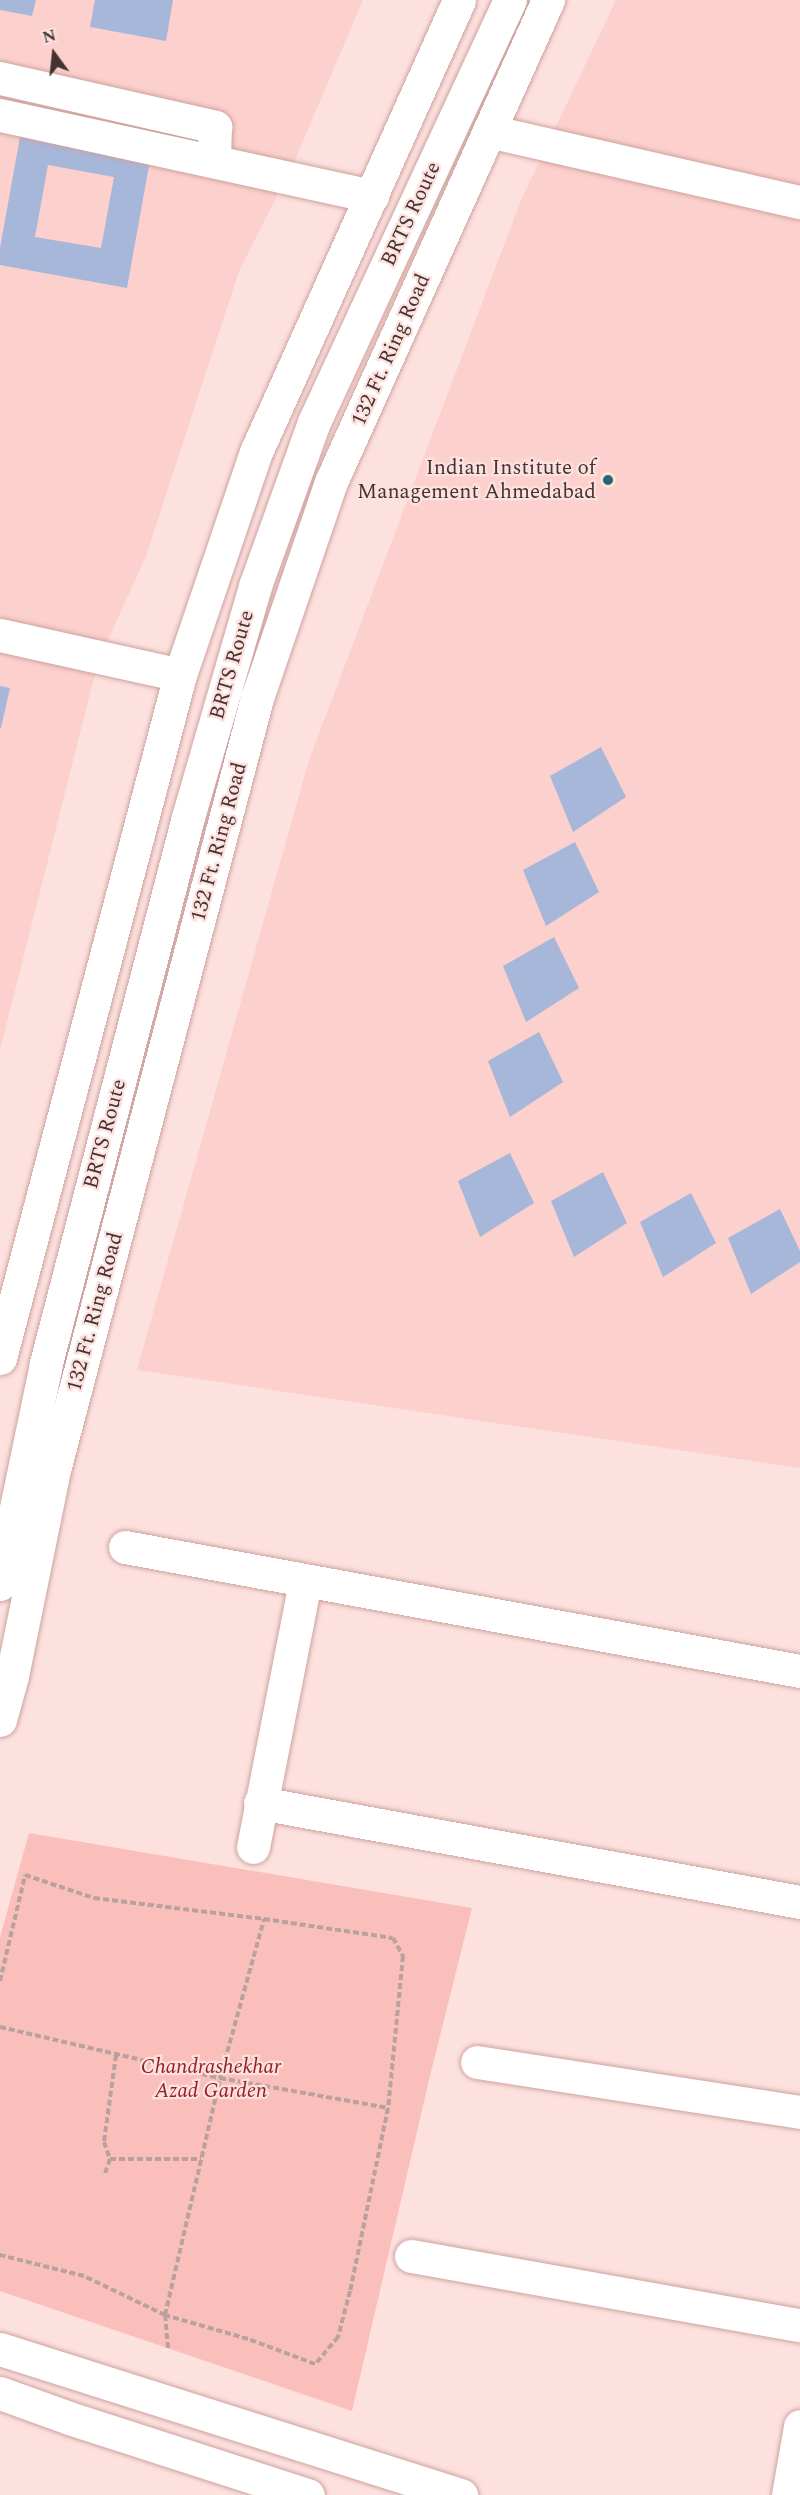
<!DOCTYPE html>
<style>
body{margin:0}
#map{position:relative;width:800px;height:2495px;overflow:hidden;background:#fde1de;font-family:Spectral,serif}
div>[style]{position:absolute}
.built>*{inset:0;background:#fcd0cc}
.green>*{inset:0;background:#fabfba}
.building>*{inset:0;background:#a6b7da}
.path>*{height:4px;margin-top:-2px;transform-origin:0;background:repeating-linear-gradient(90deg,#b9a19e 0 6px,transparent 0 9px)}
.roads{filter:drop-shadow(0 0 2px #cea29e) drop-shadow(0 0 2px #cea29e)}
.minor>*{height:33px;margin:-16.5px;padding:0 16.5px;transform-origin:16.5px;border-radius:16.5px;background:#fff}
.major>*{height:33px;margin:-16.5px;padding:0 16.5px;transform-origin:16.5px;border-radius:16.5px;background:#fff}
.dots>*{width:16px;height:16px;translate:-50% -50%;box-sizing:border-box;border:3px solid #fde1de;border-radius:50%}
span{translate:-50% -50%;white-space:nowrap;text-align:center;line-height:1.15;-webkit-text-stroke:4.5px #fde1de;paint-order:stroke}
.street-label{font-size:21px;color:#443331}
.poi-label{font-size:21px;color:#443331}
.right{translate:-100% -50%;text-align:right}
.park-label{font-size:21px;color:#951e23;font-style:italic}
.north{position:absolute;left:24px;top:24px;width:60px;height:60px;-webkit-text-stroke:4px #fde1de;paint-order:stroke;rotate:345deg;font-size:16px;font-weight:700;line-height:24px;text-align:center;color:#443331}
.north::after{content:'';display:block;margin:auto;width:21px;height:27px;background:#443331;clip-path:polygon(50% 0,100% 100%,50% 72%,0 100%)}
</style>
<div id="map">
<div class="built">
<div style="clip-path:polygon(0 0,363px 0,295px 160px,239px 271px,146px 556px,98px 662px,0 1050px)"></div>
<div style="clip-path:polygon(616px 0,800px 0,800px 1468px,137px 1370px,309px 760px,521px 200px)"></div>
</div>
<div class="green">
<div style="clip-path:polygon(29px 1833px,472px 1908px,429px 2080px,352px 2411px,0 2291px,0 1937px)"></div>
</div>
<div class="building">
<div style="clip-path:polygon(0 0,36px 0,32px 16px,0 10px)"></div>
<div style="clip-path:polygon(95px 0,173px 0,166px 41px,90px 27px)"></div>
<div style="clip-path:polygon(evenodd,22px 126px,152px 149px,127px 288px,0 265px,0 248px,22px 126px,48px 165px,114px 177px,101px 248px,35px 237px,48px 165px)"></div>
<div style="clip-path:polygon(0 686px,10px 688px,1px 728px,0 728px)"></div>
<div style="clip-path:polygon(601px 747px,626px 797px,573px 832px,550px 776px)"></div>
<div style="clip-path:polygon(575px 842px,599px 892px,546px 926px,523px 870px)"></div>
<div style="clip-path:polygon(554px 937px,579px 988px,526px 1022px,503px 966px)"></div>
<div style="clip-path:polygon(539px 1032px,563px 1082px,510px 1117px,488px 1061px)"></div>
<div style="clip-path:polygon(510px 1153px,534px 1203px,480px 1237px,458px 1181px)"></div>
<div style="clip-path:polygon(603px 1172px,627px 1223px,574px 1257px,551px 1201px)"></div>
<div style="clip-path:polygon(691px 1193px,716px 1243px,663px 1277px,640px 1222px)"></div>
<div style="clip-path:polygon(780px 1209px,800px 1251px,800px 1262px,751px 1294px,728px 1238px)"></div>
</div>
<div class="path">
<div style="left:0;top:1981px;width:109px;rotate:-76.7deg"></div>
<div style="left:25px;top:1875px;width:73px;rotate:18.4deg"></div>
<div style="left:94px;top:1898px;width:171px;rotate:7deg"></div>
<div style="left:264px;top:1919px;width:130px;rotate:8.4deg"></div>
<div style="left:393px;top:1938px;width:21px;rotate:61deg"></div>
<div style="left:403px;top:1956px;width:153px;rotate:95.6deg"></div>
<div style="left:388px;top:2108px;width:187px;rotate:101.7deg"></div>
<div style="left:350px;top:2291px;width:48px;rotate:104.6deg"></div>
<div style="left:338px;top:2337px;width:35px;rotate:130deg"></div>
<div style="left:315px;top:2364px;width:72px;rotate:-159.5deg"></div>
<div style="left:248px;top:2339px;width:86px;rotate:-163.9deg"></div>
<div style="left:165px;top:2315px;width:90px;rotate:-154.3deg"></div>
<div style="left:84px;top:2276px;width:87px;rotate:-166deg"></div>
<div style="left:0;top:2027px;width:226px;rotate:13.1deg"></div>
<div style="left:220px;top:2078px;width:171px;rotate:10.1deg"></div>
<div style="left:116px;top:2055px;width:88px;rotate:97.9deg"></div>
<div style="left:104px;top:2142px;width:18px;rotate:71deg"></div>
<div style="left:110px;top:2159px;width:91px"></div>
<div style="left:105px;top:2173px;width:15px;rotate:-70deg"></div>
<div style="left:168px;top:2348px;width:33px;rotate:-95deg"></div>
<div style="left:165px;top:2315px;width:243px;rotate:-76.9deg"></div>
<div style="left:220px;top:2078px;width:165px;rotate:-74.5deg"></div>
</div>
<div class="roads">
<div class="minor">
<div style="left:0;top:78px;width:221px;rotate:12.8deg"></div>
<div style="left:215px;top:127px;width:34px;rotate:92deg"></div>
<div style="left:0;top:115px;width:381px;rotate:12.3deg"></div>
<div style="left:489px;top:131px;width:319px;rotate:12.9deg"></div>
<div style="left:0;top:635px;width:184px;rotate:12.5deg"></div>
<div style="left:125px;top:1547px;width:686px;rotate:10.41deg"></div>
<div style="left:0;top:1584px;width:226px;rotate:-78.2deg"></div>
<div style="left:46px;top:1363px;width:564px;rotate:-75.42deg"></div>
<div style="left:188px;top:817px;width:241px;rotate:-73.8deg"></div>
<div style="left:255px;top:586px;width:174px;rotate:-70.2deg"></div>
<div style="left:314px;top:422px;width:465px;rotate:-65.1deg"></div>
<div style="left:260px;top:1803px;width:549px;rotate:10.39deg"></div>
<div style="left:253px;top:1847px;width:271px;rotate:-78.9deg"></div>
<div style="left:477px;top:2062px;width:327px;rotate:8.8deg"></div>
<div style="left:411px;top:2256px;width:395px;rotate:10.1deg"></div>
<div style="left:0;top:2349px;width:484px;rotate:17.6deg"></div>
<div style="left:0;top:2393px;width:73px;rotate:19.9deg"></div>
<div style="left:69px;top:2418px;width:251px;rotate:17.9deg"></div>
<div style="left:788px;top:2495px;width:70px;rotate:-80.1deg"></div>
</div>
<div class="major">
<div style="left:0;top:1358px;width:706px;rotate:-75.24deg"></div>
<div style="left:180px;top:675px;width:236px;rotate:-71.2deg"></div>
<div style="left:256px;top:452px;width:495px;rotate:-65.8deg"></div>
<div style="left:0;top:1720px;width:46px;rotate:-74.7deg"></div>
<div style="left:12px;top:1676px;width:210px;rotate:-78.5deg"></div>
<div style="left:54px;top:1470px;width:798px;rotate:-75.27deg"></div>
<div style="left:257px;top:698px;width:228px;rotate:-71.1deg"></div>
<div style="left:331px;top:482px;width:529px;rotate:-65.76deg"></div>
</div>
</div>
<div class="dots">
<div style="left:608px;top:480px;background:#1e6a71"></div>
</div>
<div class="street-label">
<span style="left:411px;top:214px;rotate:-65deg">BRTS Route</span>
<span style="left:391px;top:350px;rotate:-66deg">132 Ft. Ring Road</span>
<span style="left:232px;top:665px;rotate:-74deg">BRTS Route</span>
<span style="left:219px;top:842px;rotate:-75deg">132 Ft. Ring Road</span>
<span style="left:105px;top:1134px;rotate:-75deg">BRTS Route</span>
<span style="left:95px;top:1312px;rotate:-75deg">132 Ft. Ring Road</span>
</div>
<div class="poi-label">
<span class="right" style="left:596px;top:480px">Indian Institute of<br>Management Ahmedabad</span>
</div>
<div class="park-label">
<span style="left:211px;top:2079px">Chandrashekhar<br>Azad Garden</span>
</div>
<div class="north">N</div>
</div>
